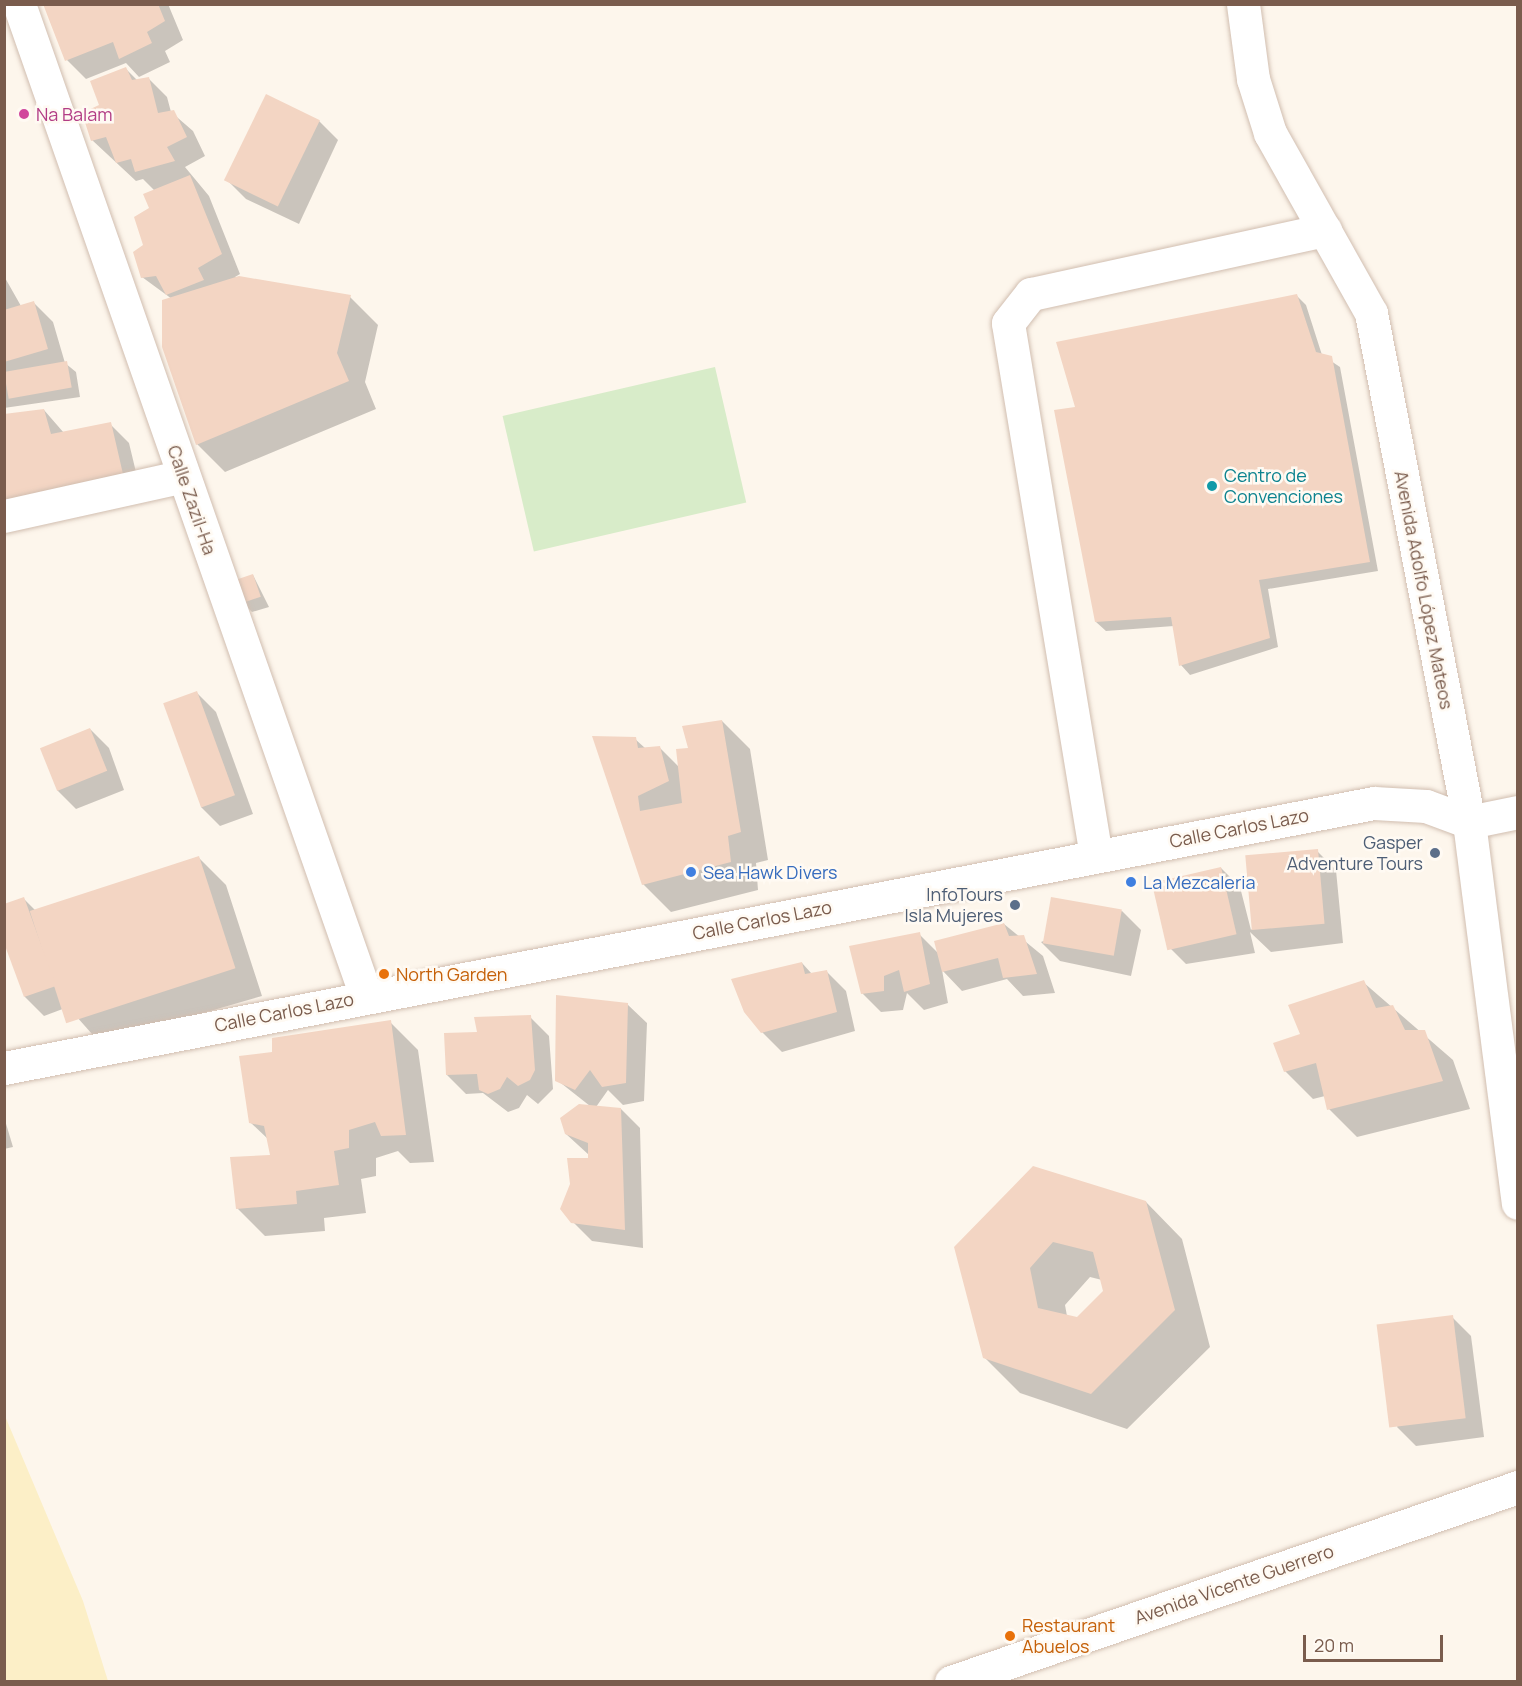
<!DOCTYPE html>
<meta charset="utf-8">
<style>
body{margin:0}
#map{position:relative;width:1522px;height:1686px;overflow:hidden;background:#fdf6ec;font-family:Manrope,sans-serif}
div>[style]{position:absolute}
.green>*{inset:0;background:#d8ecc9;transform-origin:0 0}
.sand>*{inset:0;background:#fcefc7}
.shadow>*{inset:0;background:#0003}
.building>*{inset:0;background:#f3d5c3;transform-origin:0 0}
.roads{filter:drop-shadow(0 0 2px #d1beb0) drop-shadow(0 0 2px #d1beb0)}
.minor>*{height:33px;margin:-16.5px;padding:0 16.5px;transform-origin:16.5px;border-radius:16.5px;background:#fff}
.dots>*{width:16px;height:16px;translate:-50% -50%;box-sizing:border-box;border:3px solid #fffaf3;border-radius:50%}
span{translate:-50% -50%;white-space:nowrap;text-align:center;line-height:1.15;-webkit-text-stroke:5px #fffaf3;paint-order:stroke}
.hotel-label{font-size:18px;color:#b23c85}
.left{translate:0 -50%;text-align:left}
.culture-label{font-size:18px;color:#0d838f}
.street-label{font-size:18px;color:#7a5c4d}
.service-label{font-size:18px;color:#4e5e75}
.right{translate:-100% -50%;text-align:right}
.shop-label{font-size:18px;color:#366cbe}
.food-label{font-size:18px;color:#c56008}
.frame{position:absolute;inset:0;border:6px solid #7a5c4d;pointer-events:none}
.scale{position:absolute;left:1303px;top:1635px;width:140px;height:27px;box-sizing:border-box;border:3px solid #7a5c4d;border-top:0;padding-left:8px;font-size:18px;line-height:21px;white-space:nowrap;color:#7a5c4d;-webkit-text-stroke:4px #fffaf3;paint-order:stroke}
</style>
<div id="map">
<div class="green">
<div style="left:715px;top:367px;width:139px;height:218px;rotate:77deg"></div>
</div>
<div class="sand">
<div style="clip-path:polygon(5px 1416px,83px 1601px,108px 1681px,5px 1681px)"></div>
</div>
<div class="shadow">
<div style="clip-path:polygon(45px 4px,168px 4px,183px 40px,165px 51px,170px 62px,139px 77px,126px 63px,86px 79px,67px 60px)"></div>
<div style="clip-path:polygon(126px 69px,138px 81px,148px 78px,167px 97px,171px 112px,193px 131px,205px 156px,185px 167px,209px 196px,240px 274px,235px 277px,350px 297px,378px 325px,365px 382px,376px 409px,225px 472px,197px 444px,172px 299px,142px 277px,155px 191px,143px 179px,136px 181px,92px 140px,101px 106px)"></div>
<div style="clip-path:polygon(319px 121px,338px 140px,299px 224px,246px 199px,227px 180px)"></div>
<div style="clip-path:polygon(4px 276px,21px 306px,34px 303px,53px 322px,65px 363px,76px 372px,80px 397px,4px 408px)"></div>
<div style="clip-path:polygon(1297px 296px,1306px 305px,1322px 355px,1340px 367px,1378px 571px,1268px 589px,1278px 647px,1190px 675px,1181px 665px,1174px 626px,1106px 631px,1096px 622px,1076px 408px)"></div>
<div style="clip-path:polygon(44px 410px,64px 433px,110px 424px,129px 443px,141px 493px,7px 501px,4px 415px)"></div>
<div style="clip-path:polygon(253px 575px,269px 607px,252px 612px,243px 603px)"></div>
<div style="clip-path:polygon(197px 693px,216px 712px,253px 814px,220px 826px,201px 807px)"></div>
<div style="clip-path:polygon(722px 721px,750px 749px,768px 860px,756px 863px,758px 890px,671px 912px,643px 884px,594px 738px,635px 739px,645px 748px,659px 747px,679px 767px)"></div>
<div style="clip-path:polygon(90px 729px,109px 748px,124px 790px,76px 809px,57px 790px)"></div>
<div style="clip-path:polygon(1317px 851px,1336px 870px,1343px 943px,1271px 952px,1250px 932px,1255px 953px,1186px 964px,1167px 945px,1221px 868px,1240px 887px,1251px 930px)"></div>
<div style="clip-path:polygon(198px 857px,226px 885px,262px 996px,100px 1043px,68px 1007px,44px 1016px,25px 997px,24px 899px,36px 911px)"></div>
<div style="clip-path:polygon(1122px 911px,1141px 930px,1131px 976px,1060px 961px,1041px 942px)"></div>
<div style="clip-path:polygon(1004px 924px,1043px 956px,1055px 993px,1023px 996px,1007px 979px,962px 991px,942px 970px,948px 1003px,924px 1010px,907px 993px,903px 1010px,881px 1012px,862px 993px,919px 934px,938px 953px)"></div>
<div style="clip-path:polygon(802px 963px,812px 974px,827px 972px,846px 991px,855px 1031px,782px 1052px,762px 1032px)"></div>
<div style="clip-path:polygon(1363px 982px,1453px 1060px,1470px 1109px,1357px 1137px,1329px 1109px,1325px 1096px,1313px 1099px,1285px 1071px,1302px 1035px)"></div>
<div style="clip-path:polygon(627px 1004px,647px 1023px,644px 1101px,623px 1105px,608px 1090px,596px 1107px,621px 1109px,640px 1128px,643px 1248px,592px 1241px,573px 1222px,589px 1155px,566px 1134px,590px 1106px,557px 1080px)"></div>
<div style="clip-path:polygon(530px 1017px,549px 1036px,553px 1089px,538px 1104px,527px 1095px,519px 1108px,508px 1112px,483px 1093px,466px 1094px,447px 1075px,479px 1033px)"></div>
<div style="clip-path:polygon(390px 1022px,418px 1050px,434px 1162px,410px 1163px,398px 1151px,376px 1158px,376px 1176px,361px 1179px,366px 1213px,324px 1218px,325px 1231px,265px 1236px,237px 1208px,271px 1156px,269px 1140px,250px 1122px,273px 1053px)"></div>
<div style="clip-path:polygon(4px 1117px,13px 1147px,4px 1149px)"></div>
<div style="clip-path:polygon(evenodd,1146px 1202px,1182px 1239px,1210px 1347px,1127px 1429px,1020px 1393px,984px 1357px,956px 1247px,1146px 1202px,1090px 1277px,1102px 1280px,1104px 1291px,1077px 1319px,1067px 1316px,1065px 1305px,1090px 1277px)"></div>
<div style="clip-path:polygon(1452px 1317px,1471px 1336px,1484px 1437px,1416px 1446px,1397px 1427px)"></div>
</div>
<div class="building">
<div style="clip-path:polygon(43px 4px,158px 4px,165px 21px,147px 32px,152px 43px,119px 59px,113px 42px,65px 61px)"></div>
<div style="clip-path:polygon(126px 67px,132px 80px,149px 77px,158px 113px,174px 110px,187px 137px,167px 147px,175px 161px,135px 172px,131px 159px,116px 163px,106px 137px,91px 141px,82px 113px,99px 105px,90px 81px)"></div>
<div style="left:266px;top:94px;width:60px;height:96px;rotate:26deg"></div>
<div style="clip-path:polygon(190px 175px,222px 254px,198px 268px,204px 280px,166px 295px,156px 276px,141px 278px,133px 252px,143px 245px,134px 217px,149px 208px,143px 194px)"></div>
<div style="clip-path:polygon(239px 276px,351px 295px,337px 353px,349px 381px,196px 445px,162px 347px,162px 300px)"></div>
<div style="clip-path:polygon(1297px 294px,1316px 352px,1332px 356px,1370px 562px,1259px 580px,1270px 638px,1179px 666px,1171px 617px,1095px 622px,1054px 410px,1075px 407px,1056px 342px)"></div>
<div style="clip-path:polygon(34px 301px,48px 349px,4px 362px,4px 310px)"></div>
<div style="left:67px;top:361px;width:27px;height:64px;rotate:80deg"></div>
<div style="clip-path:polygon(44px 409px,51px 434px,111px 422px,123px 474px,5px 501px,4px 414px)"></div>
<div style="left:253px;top:574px;width:24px;height:21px;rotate:71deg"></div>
<div style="left:197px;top:691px;width:111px;height:36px;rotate:70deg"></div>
<div style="clip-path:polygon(722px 720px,741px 832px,728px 836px,731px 862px,642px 885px,592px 736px,636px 737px,638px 748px,660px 746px,669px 781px,638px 796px,640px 811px,682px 803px,676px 749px,688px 748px,682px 726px)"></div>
<div style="left:90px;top:728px;width:46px;height:54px;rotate:68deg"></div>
<div style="left:1318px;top:849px;width:75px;height:73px;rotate:85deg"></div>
<div style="left:199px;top:856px;width:118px;height:178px;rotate:72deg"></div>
<div style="left:1221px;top:867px;width:69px;height:71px;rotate:77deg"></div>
<div style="clip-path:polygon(24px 897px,56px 986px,24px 997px,4px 943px,4px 904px)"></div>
<div style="left:1051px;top:897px;width:72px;height:47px;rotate:10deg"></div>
<div style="clip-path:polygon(1004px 923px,1009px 936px,1024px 935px,1037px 974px,1003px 978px,998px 958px,942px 972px,934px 941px)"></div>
<div style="clip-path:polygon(920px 932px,930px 984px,904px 992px,899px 970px,884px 976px,884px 991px,861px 994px,849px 946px)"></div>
<div style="clip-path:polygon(802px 962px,805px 974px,827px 970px,837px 1012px,761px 1033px,744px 1012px,731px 979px)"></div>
<div style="clip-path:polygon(1364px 980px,1376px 1008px,1393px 1005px,1405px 1030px,1425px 1030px,1443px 1081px,1327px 1110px,1316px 1063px,1284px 1072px,1273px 1043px,1300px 1034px,1288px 1005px)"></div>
<div style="clip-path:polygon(556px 995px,628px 1003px,626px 1083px,602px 1087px,590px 1070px,575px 1090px,555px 1081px)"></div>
<div style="clip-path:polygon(531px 1015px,535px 1070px,530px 1080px,518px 1086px,507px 1077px,500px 1089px,488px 1094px,479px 1090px,477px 1074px,446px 1075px,444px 1033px,477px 1032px,474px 1017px)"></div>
<div style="clip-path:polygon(391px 1020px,406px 1135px,381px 1136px,375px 1122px,349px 1130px,349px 1148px,334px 1151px,339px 1185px,296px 1191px,297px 1204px,236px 1209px,230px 1157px,270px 1155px,264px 1126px,249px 1123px,239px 1056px,272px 1052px,272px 1038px)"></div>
<div style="clip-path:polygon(579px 1104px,621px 1108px,625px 1230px,571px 1223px,560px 1209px,570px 1184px,567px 1158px,588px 1158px,588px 1143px,565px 1134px,560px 1118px)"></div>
<div style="clip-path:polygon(evenodd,1033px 1166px,1146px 1201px,1175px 1310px,1091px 1394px,983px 1358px,954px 1247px,1033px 1166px,1053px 1242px,1093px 1252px,1103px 1291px,1077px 1317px,1038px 1308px,1030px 1268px,1053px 1242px)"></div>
<div style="left:1453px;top:1315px;width:104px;height:77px;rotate:83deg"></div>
</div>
<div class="roads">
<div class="minor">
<div style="left:19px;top:4px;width:1051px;rotate:70.72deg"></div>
<div style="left:1243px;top:4px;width:76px;rotate:82.4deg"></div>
<div style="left:1253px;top:79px;width:57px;rotate:72.5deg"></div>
<div style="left:1270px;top:133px;width:206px;rotate:60.7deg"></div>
<div style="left:1371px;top:313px;width:518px;rotate:79.1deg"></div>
<div style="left:1469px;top:822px;width:384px;rotate:82.7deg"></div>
<div style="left:4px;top:516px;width:184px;rotate:-12.5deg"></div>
<div style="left:1096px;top:856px;width:540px;rotate:-99.38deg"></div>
<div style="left:1008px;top:323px;width:37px;rotate:-52deg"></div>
<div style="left:1031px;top:294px;width:301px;rotate:-12.3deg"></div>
<div style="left:4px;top:1068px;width:1395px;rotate:-10.95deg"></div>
<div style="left:1374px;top:803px;width:52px;rotate:3.3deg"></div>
<div style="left:1426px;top:806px;width:46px;rotate:20.4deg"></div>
<div style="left:1469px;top:822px;width:50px;rotate:-11.5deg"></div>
<div style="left:951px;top:1682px;width:600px;rotate:-18.98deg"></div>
</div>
</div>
<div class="dots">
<div style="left:24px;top:114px;background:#d1479c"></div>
<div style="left:1212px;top:486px;background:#0f9aa8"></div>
<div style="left:1435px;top:853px;background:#5c6f8a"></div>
<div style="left:691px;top:872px;background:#3f7fe0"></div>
<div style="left:1131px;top:882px;background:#3f7fe0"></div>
<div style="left:1015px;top:905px;background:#5c6f8a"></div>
<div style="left:384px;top:974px;background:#e8710a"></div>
<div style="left:1010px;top:1636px;background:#e8710a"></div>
</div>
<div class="hotel-label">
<span class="left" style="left:36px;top:114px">Na Balam</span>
</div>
<div class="culture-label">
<span class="left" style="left:1224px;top:486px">Centro de<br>Convenciones</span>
</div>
<div class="street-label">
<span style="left:192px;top:500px;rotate:71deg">Calle Zazil-Ha</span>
<span style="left:1424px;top:590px;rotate:79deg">Avenida Adolfo López Mateos</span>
<span style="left:1239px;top:828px;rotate:-11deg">Calle Carlos Lazo</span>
<span style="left:762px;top:920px;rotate:-11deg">Calle Carlos Lazo</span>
<span style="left:284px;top:1012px;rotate:-11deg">Calle Carlos Lazo</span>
<span style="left:1234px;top:1584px;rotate:-19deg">Avenida Vicente Guerrero</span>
</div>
<div class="service-label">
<span class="right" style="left:1423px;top:853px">Gasper<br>Adventure Tours</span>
<span class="right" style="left:1003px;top:905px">InfoTours<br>Isla Mujeres</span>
</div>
<div class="shop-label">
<span class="left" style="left:703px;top:872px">Sea Hawk Divers</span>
<span class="left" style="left:1143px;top:882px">La Mezcaleria</span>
</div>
<div class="food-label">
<span class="left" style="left:396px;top:974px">North Garden</span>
<span class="left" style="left:1022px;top:1636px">Restaurant<br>Abuelos</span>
</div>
<div class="frame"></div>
<div class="scale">20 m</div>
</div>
